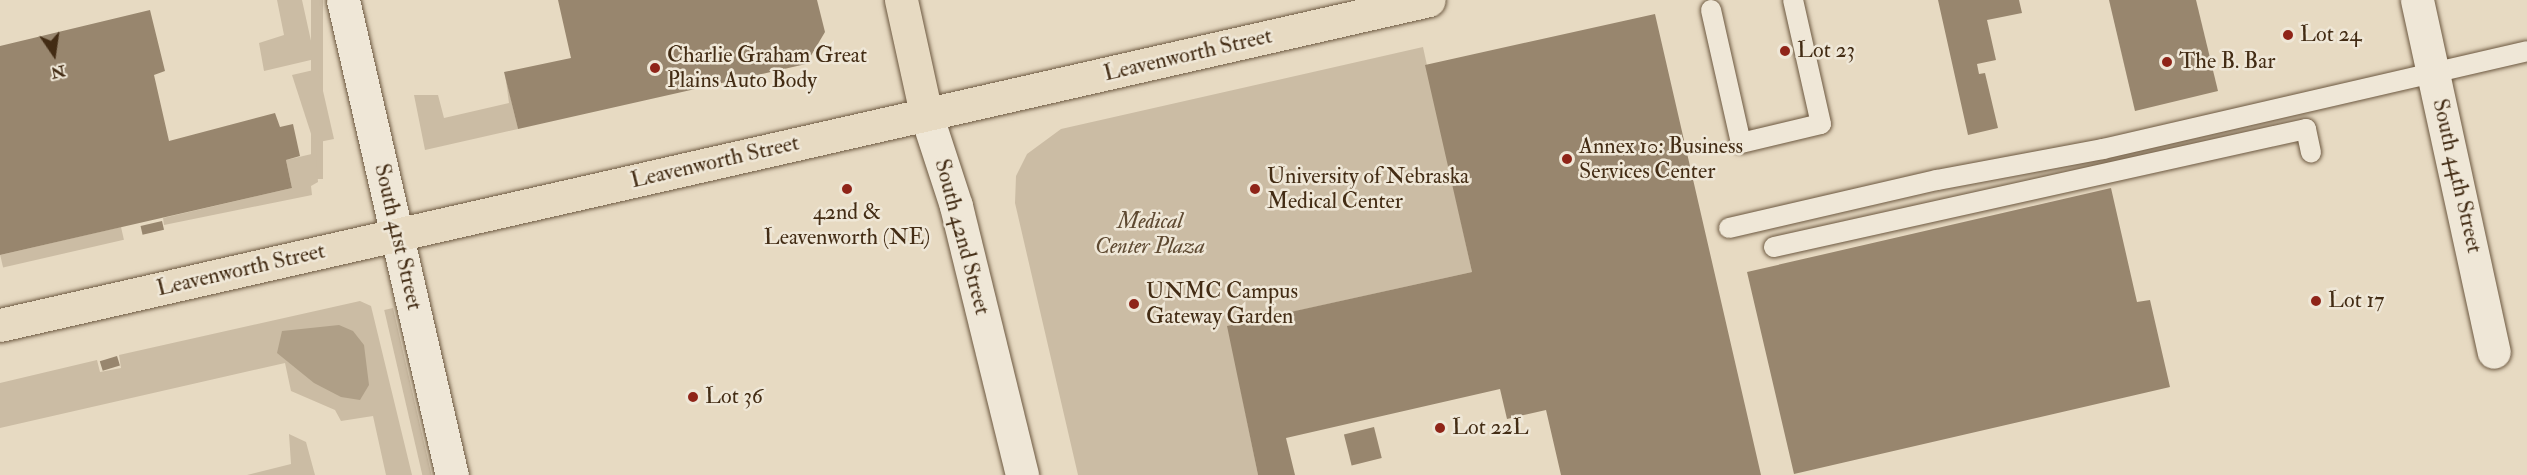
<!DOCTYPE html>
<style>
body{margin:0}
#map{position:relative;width:2527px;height:475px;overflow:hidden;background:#e7dac2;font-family:"IM FELL Double Pica",serif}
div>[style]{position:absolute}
.green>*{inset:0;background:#cbbca4;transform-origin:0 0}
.water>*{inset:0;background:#af9f87}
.building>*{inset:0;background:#98866e;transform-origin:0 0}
.roads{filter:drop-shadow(0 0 2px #6c5840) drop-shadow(0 0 2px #6c5840)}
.service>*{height:20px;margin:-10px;padding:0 10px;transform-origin:10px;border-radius:10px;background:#efe7d7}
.minor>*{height:33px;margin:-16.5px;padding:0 16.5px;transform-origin:16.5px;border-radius:16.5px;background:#efe7d7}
.secondary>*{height:33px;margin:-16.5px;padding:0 16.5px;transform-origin:16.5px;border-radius:16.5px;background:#efe7d7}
.primary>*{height:33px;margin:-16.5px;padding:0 16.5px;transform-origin:16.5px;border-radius:16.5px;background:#e7dac2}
.dots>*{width:16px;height:16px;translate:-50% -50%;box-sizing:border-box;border:3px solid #efe7d7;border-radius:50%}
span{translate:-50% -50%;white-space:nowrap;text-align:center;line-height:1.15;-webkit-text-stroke:5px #efe7d7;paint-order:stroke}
.poi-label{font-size:22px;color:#432c14}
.left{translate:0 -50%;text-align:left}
.street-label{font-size:22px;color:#432c14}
.park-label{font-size:22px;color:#5e4931;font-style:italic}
.north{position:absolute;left:24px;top:24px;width:60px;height:60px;-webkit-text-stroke:4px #efe7d7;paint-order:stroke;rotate:167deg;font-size:16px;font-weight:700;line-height:24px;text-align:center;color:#432c14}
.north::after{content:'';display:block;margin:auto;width:21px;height:27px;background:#432c14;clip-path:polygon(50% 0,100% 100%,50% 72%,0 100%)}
</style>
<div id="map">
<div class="green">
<div style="clip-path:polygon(277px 0,302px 0,315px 59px,264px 71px,259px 43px,284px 35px)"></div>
<div style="left:311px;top:0;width:12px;height:179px"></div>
<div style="clip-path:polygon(1423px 47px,1472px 272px,1228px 326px,1258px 475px,1078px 475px,1015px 203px,1016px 176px,1027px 154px,1061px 129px)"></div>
<div style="clip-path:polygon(318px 69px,334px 139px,314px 143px,292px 75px)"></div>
<div style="clip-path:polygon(505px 74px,518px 129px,425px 150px,414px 95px,438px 95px,444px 118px,509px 103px)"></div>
<div style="clip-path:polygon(316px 153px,318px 182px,311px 186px,312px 195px,164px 225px,163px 218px,292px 188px,286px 160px)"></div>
<div style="left:121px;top:227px;width:13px;height:124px;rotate:77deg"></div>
<div style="clip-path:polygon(360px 301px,371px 306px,412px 475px,386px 475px,373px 416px,341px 421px,335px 410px,291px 391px,285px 363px,0 428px,0 383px,97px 360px,100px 372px,121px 368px,119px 355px)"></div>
<div style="left:393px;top:308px;width:172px;height:9px;rotate:77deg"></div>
<div style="clip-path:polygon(289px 434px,306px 442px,315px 475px,247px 475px,291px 464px)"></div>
</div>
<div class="water">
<div style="clip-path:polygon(339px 325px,353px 331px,364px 345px,369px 385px,360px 400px,341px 397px,314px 383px,277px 353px,282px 331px)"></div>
</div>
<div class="building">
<div style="clip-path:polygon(558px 0,817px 0,825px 32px,806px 64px,518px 129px,504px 72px,571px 58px)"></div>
<div style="clip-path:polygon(1938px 0,2019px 0,2022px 13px,1987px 20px,1996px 60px,1977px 64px,1979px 74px,1985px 73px,1998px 128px,1968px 135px)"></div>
<div style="clip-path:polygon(2109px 0,2196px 0,2218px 91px,2135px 111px)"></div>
<div style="clip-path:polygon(150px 10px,165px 71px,154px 75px,169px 141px,275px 113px,280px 127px,293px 124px,300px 156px,286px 160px,292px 188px,0 255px,0 46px)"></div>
<div style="clip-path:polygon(1655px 14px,1761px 475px,1561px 475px,1546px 410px,1507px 419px,1500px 389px,1286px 438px,1295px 475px,1258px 475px,1227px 326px,1472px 272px,1425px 65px)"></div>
<div style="clip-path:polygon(2111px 188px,2137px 302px,2150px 300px,2170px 387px,1794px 474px,1747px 272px)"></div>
<div style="left:162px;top:221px;width:9px;height:22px;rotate:77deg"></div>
<div style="left:117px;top:356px;width:10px;height:18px;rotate:73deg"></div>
<div style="left:1374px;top:427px;width:32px;height:31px;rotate:76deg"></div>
</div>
<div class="roads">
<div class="service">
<div style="left:1711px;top:10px;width:136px;rotate:77.3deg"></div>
<div style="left:1741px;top:143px;width:82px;rotate:-13.4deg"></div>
<div style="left:1821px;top:124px;width:127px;rotate:-102.7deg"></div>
<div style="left:1729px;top:228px;width:213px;rotate:-13deg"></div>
<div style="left:1937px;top:180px;width:169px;rotate:-10.6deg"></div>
<div style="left:2103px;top:149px;width:435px;rotate:-13deg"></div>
<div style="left:1774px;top:247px;width:545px;rotate:-12.51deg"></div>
<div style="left:2306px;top:129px;width:24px;rotate:78deg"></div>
</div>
<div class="minor">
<div style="left:343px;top:0;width:487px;rotate:77.1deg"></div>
<div style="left:2417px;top:0;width:360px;rotate:77.7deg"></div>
</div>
<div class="secondary">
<div style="left:926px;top:114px;width:97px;rotate:71.9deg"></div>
<div style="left:956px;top:206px;width:277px;rotate:76.2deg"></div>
</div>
<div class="primary">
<div style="left:901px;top:0;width:117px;rotate:77.6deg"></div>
<div style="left:0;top:325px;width:1465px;rotate:-12.81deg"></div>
</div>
</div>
<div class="dots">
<div style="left:2288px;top:35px;background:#8f2418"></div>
<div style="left:1785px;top:51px;background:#8f2418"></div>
<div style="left:2167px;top:62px;background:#8f2418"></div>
<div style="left:655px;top:68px;background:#8f2418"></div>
<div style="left:1567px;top:159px;background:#8f2418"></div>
<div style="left:847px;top:189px;background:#8f2418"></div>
<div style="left:1255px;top:189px;background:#8f2418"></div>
<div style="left:2316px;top:301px;background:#8f2418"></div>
<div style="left:1134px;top:304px;background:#8f2418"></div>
<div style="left:693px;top:397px;background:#8f2418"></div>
<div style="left:1440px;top:428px;background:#8f2418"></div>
</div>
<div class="poi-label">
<span class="left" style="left:2300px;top:35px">Lot 24</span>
<span class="left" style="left:1797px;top:51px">Lot 23</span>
<span class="left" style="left:667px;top:68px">Charlie Graham Great<br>Plains Auto Body</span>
<span class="left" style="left:2179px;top:62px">The B. Bar</span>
<span class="left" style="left:1579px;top:159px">Annex 10: Business<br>Services Center</span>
<span class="left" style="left:1267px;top:189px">University of Nebraska<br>Medical Center</span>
<span style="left:847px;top:225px">42nd &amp;<br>Leavenworth (NE)</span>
<span class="left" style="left:1146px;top:304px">UNMC Campus<br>Gateway Garden</span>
<span class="left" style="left:2328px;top:301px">Lot 17</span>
<span class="left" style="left:705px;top:397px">Lot 36</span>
<span class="left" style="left:1452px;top:428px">Lot 22L</span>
</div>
<div class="street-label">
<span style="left:1188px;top:55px;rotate:-13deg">Leavenworth Street</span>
<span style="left:715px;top:162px;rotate:-13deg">Leavenworth Street</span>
<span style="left:2457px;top:176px;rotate:77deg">South 44th Street</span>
<span style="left:398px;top:237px;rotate:77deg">South 41st Street</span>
<span style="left:962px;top:237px;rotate:75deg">South 42nd Street</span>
<span style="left:241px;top:270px;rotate:-13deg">Leavenworth Street</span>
</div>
<div class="park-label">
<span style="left:1150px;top:234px">Medical<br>Center Plaza</span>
</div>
<div class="north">N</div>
</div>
